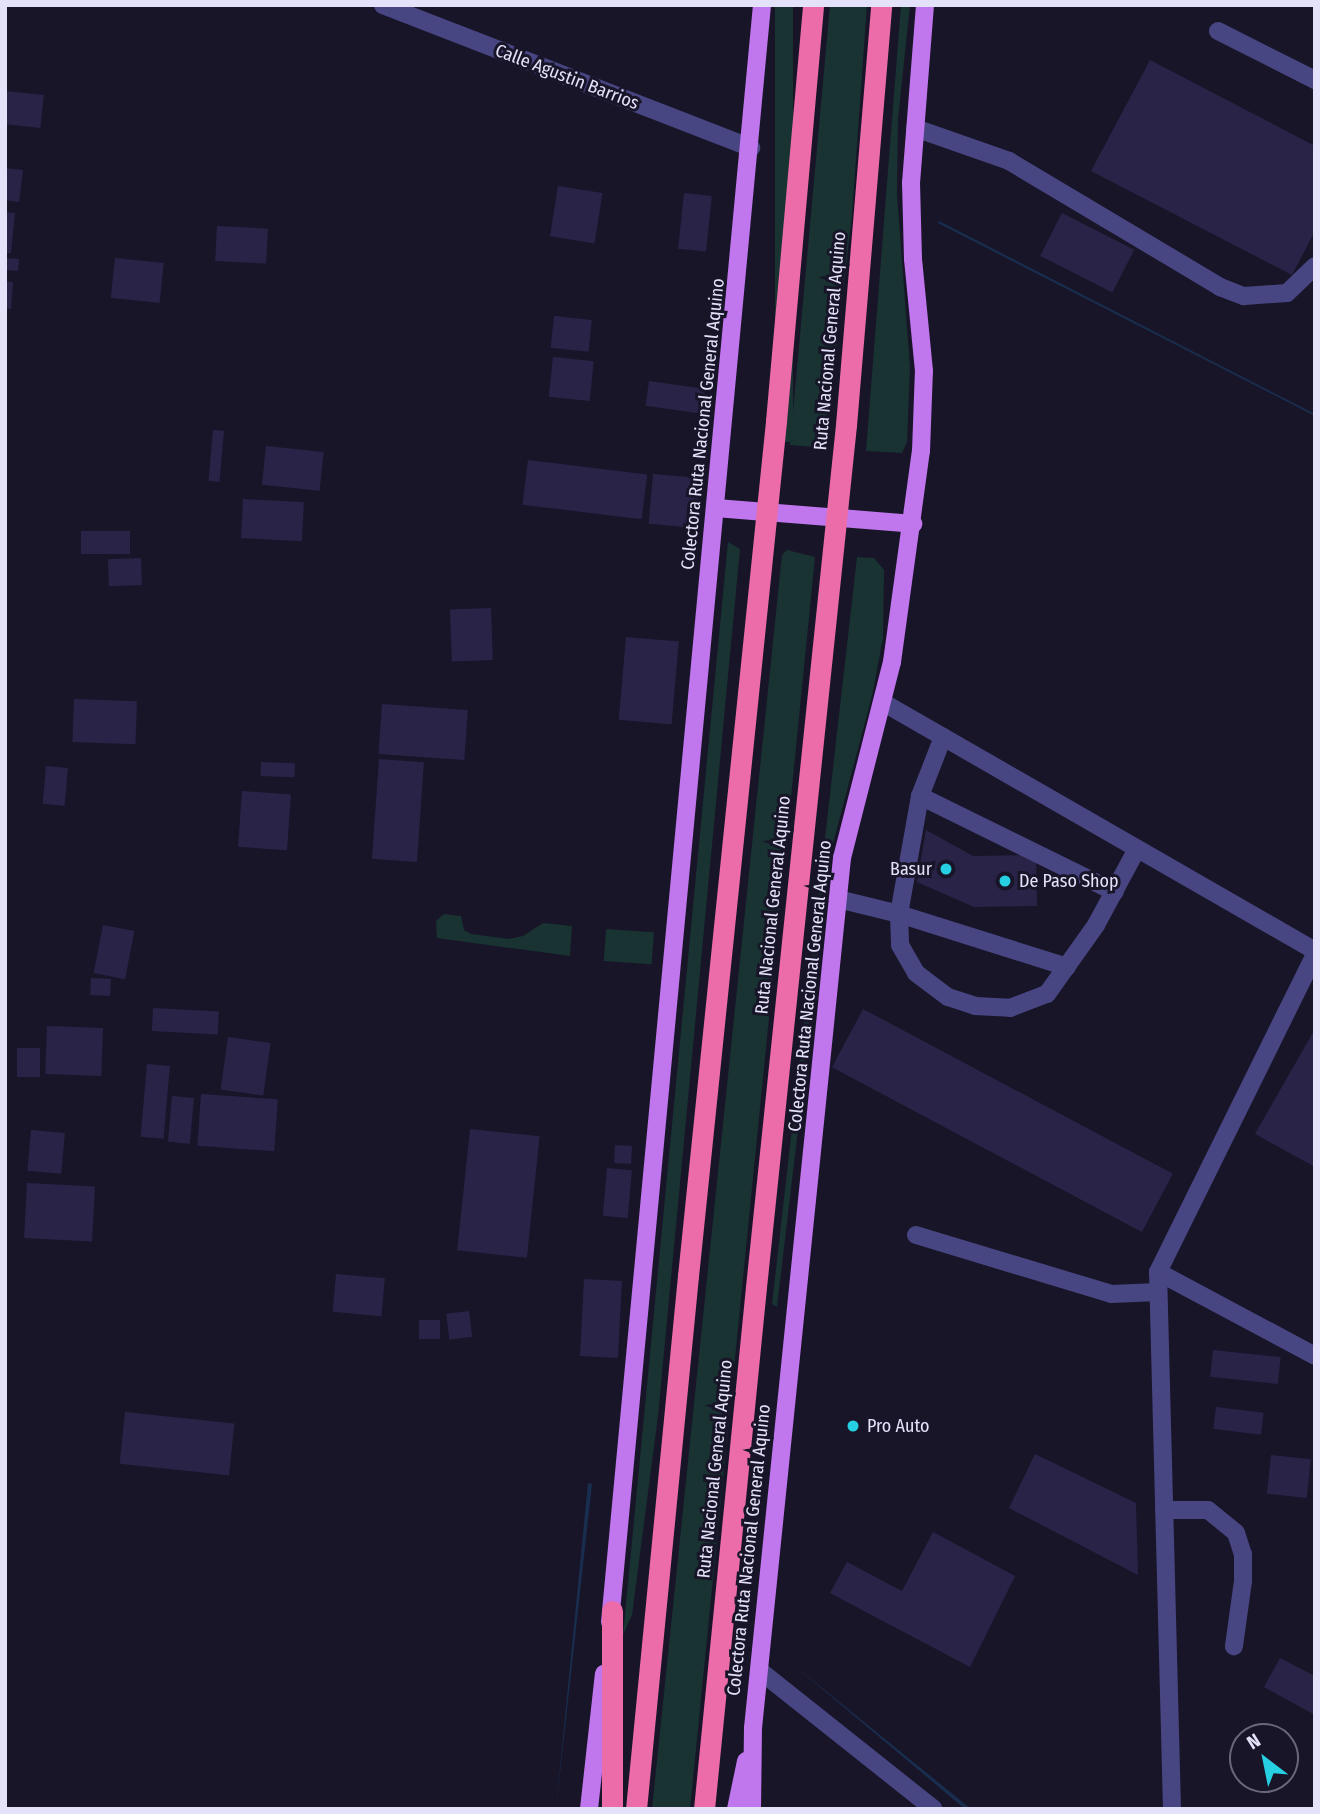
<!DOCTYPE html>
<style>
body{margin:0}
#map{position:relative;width:1320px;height:1814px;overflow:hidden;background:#181529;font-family:"Fira Sans Condensed",sans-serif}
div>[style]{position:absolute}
.green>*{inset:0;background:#183331;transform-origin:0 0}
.water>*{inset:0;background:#192e4e}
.building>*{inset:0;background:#2a2348;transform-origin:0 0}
.lane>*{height:18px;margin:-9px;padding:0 9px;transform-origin:9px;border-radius:9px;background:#484682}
.street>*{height:18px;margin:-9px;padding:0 9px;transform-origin:9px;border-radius:9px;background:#484682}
.primary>*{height:18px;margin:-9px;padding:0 9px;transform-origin:9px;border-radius:9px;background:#c076ed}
.highway>*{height:21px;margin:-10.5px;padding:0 10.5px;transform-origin:10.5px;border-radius:10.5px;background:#eb6ca9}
.highway-bridge>*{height:21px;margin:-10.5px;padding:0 10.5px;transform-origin:10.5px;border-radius:10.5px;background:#eb6ca9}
.dots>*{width:19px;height:19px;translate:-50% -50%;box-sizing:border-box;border:4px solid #181529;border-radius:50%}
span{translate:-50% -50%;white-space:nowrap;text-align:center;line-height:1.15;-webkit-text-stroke:6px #181529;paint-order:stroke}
.street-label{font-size:18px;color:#e4e1fb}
.poi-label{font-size:18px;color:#e4e1fb}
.right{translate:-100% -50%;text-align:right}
.left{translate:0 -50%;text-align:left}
.frame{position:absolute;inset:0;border:7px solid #e4e1fb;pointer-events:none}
.north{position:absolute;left:1229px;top:1723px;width:70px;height:70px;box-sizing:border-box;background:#181529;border:2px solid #6a677d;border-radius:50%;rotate:328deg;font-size:19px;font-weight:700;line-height:28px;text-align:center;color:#e4e1fb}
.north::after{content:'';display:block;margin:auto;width:24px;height:32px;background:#26d0e2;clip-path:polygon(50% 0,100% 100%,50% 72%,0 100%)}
</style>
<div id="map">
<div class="green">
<div style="left:775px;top:5px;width:18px;height:437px"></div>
<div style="clip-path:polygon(830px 5px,867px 5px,852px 215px,825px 448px,790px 445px)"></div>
<div style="clip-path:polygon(901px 5px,910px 5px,898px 119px,897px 194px,910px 367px,907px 442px,902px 453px,866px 451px)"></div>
<div style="clip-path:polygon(728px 542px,740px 549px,658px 1416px,632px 1615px,623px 1635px)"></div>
<div style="clip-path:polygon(787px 550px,815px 557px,690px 1809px,652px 1809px,782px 555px)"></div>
<div style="clip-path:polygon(857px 557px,874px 558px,884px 570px,883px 638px,872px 696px,831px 851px,777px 1307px,772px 1304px)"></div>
<div style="clip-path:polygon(444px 914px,461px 916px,464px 930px,471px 934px,509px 939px,523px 936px,543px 923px,572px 926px,570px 956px,437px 938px,436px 921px)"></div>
<div style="left:606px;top:929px;width:48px;height:32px;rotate:4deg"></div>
</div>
<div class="water">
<div style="clip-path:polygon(939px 221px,1315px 414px,1315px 416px,938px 223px)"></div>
<div style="clip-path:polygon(588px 1483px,592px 1484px,556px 1809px)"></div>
<div style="clip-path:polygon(789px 1661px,971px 1809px,965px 1809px)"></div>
</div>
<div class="building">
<div style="clip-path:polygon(1150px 60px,1315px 146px,1315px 231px,1292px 275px,1091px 171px)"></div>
<div style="left:5px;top:91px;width:39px;height:33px;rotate:6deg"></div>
<div style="clip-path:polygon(5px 168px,23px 170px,19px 202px,5px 200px)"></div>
<div style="left:558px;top:186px;width:45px;height:51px;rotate:9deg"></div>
<div style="left:684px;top:193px;width:28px;height:56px;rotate:6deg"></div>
<div style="clip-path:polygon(5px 212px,15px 213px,11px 253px,5px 253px)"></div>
<div style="left:1062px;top:213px;width:81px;height:48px;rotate:27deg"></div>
<div style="left:217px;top:226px;width:51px;height:35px;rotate:3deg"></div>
<div style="left:5px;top:258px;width:14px;height:12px;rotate:4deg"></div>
<div style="left:115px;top:258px;width:49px;height:40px;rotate:6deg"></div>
<div style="clip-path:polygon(5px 281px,13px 282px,11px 309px,5px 308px)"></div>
<div style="left:554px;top:316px;width:38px;height:32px;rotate:6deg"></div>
<div style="left:553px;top:357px;width:41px;height:40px;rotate:6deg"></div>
<div style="left:649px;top:381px;width:57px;height:25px;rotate:8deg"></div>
<div style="left:213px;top:430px;width:11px;height:51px;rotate:5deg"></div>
<div style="left:266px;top:446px;width:58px;height:39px;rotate:6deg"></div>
<div style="left:528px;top:460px;width:120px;height:45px;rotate:7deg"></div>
<div style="left:653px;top:474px;width:47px;height:50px;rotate:5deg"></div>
<div style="left:243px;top:499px;width:61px;height:39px;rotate:3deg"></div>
<div style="left:81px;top:531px;width:49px;height:23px"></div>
<div style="left:141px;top:558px;width:27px;height:33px;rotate:88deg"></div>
<div style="left:491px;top:608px;width:52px;height:41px;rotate:88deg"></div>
<div style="left:626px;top:637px;width:53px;height:83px;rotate:5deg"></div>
<div style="left:74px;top:699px;width:63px;height:43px;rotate:2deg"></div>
<div style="left:382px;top:704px;width:86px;height:50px;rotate:4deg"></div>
<div style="left:379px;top:759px;width:45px;height:100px;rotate:4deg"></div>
<div style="left:261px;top:762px;width:34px;height:14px;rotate:2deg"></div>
<div style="left:46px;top:766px;width:22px;height:38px;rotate:5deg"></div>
<div style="left:242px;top:791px;width:49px;height:56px;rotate:4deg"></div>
<div style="clip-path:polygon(926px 830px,973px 856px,1036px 855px,1037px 906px,974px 907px,917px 882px)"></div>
<div style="left:103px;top:925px;width:32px;height:49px;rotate:11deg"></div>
<div style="left:91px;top:978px;width:20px;height:17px;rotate:3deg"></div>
<div style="left:153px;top:1008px;width:66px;height:23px;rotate:3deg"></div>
<div style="left:863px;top:1009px;width:351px;height:66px;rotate:28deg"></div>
<div style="left:47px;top:1026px;width:56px;height:48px;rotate:2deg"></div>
<div style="clip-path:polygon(1315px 1029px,1315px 1167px,1255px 1134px)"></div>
<div style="left:228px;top:1037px;width:43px;height:53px;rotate:8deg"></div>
<div style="left:17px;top:1048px;width:23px;height:29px"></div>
<div style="left:147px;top:1064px;width:23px;height:73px;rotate:5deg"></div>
<div style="left:201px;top:1094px;width:77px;height:52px;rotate:4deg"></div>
<div style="left:172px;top:1096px;width:22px;height:46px;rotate:5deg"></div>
<div style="left:470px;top:1129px;width:70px;height:122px;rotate:6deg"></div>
<div style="left:31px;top:1130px;width:34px;height:41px;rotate:5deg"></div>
<div style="left:615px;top:1145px;width:17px;height:18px;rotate:3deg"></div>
<div style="left:607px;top:1168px;width:25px;height:48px;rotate:5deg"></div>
<div style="left:27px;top:1183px;width:68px;height:55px;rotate:3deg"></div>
<div style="left:336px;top:1274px;width:49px;height:38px;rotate:5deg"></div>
<div style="left:584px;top:1279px;width:38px;height:77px;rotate:3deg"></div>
<div style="left:469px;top:1311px;width:26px;height:23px;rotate:83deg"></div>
<div style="left:419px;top:1320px;width:21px;height:19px"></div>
<div style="left:1213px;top:1350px;width:68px;height:27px;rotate:6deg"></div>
<div style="left:1216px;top:1407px;width:48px;height:22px;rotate:7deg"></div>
<div style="left:125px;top:1412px;width:110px;height:52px;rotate:6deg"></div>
<div style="clip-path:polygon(1035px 1454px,1136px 1503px,1138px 1575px,1009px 1508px)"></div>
<div style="left:1271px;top:1455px;width:40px;height:39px;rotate:6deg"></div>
<div style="clip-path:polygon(933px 1532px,1015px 1576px,970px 1667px,830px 1593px,847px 1562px,902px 1591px)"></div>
<div style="clip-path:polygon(1280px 1658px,1315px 1676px,1315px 1715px,1264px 1687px)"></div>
</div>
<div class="lane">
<div style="left:1218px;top:31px;width:109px;rotate:26.8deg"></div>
<div style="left:915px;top:128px;width:100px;rotate:19.3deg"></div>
<div style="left:1009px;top:161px;width:246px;rotate:30.8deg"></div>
<div style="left:1220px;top:287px;width:26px;rotate:21deg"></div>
<div style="left:1244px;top:296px;width:43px;rotate:-4deg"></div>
<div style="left:1287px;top:293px;width:39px;rotate:-44deg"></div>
<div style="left:943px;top:737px;width:63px;rotate:111.3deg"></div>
<div style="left:920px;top:796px;width:120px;rotate:100.1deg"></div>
<div style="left:899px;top:914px;width:176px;rotate:17.5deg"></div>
<div style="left:920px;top:796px;width:217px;rotate:26.2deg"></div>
<div style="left:838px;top:899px;width:63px;rotate:13.8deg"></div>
<div style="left:899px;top:914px;width:31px;rotate:88deg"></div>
<div style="left:900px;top:945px;width:32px;rotate:60deg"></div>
<div style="left:916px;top:973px;width:40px;rotate:37deg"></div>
<div style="left:948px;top:997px;width:28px;rotate:18deg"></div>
<div style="left:975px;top:1006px;width:35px;rotate:3deg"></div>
<div style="left:1010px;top:1008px;width:40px;rotate:-21deg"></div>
<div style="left:1047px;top:994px;width:85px;rotate:-54.6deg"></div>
<div style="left:1096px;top:925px;width:86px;rotate:-61.7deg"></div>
<div style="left:916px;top:1235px;width:204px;rotate:16.8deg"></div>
<div style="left:1111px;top:1294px;width:47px;rotate:-2.4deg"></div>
<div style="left:1164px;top:1510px;width:44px"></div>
<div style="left:1208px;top:1510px;width:36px;rotate:39deg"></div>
<div style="left:1236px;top:1533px;width:22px;rotate:72deg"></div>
<div style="left:1243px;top:1554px;width:27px;rotate:90deg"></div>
<div style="left:1243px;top:1581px;width:66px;rotate:97.9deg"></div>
</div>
<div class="street">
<div style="left:383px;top:5px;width:395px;rotate:21.2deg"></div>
<div style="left:884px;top:703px;width:497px;rotate:29.9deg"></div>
<div style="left:1158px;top:1272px;width:178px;rotate:28.1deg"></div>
<div style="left:759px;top:1670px;width:223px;rotate:38.5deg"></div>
<div style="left:1172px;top:1809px;width:537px;rotate:-91.49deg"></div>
<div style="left:1158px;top:1272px;width:354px;rotate:-63.7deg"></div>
</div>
<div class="primary">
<div style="left:716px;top:508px;width:198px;rotate:4.6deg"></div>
<div style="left:610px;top:1622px;width:1624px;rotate:-84.63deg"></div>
<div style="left:589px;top:1809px;width:136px;rotate:-83.7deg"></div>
<div style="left:736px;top:1809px;width:49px;rotate:-78.2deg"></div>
<div style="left:752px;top:1809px;width:81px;rotate:-89.3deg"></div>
<div style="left:753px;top:1728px;width:875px;rotate:-84.16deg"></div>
<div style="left:842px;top:858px;width:202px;rotate:-75.7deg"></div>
<div style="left:892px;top:662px;width:213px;rotate:-82.2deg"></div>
<div style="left:921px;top:451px;width:80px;rotate:-87.9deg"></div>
<div style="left:924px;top:371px;width:113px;rotate:-95.6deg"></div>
<div style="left:913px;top:259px;width:76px;rotate:-91.5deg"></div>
<div style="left:911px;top:183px;width:179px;rotate:-85.5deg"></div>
</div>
<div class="highway">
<div style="left:612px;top:1809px;width:198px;rotate:-90deg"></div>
<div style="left:636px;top:1809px;width:536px;rotate:-84.43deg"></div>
<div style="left:704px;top:1809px;width:525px;rotate:-84.31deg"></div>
</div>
<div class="highway-bridge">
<div style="left:688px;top:1276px;width:860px;rotate:-84.12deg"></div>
<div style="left:776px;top:421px;width:418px;rotate:-84.9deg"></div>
<div style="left:756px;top:1287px;width:867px;rotate:-84.04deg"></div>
<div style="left:846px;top:425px;width:421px;rotate:-85.2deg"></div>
</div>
<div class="dots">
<div style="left:946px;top:869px;background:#26d0e2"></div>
<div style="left:1005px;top:881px;background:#26d0e2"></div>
<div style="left:853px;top:1426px;background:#26d0e2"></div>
</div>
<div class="street-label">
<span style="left:567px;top:77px;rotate:21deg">Calle Agustin Barrios</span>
<span style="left:830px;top:341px;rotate:-85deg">Ruta Nacional General Aquino</span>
<span style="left:703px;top:424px;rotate:-84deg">Colectora Ruta Nacional General Aquino</span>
<span style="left:773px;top:905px;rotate:-84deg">Ruta Nacional General Aquino</span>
<span style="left:810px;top:986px;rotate:-84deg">Colectora Ruta Nacional General Aquino</span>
<span style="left:715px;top:1469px;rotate:-84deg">Ruta Nacional General Aquino</span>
<span style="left:749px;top:1550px;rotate:-84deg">Colectora Ruta Nacional General Aquino</span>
</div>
<div class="poi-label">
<span class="right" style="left:932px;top:869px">Basur</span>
<span class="left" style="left:1019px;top:881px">De Paso Shop</span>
<span class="left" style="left:867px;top:1426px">Pro Auto</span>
</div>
<div class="frame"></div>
<div class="north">N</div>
</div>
